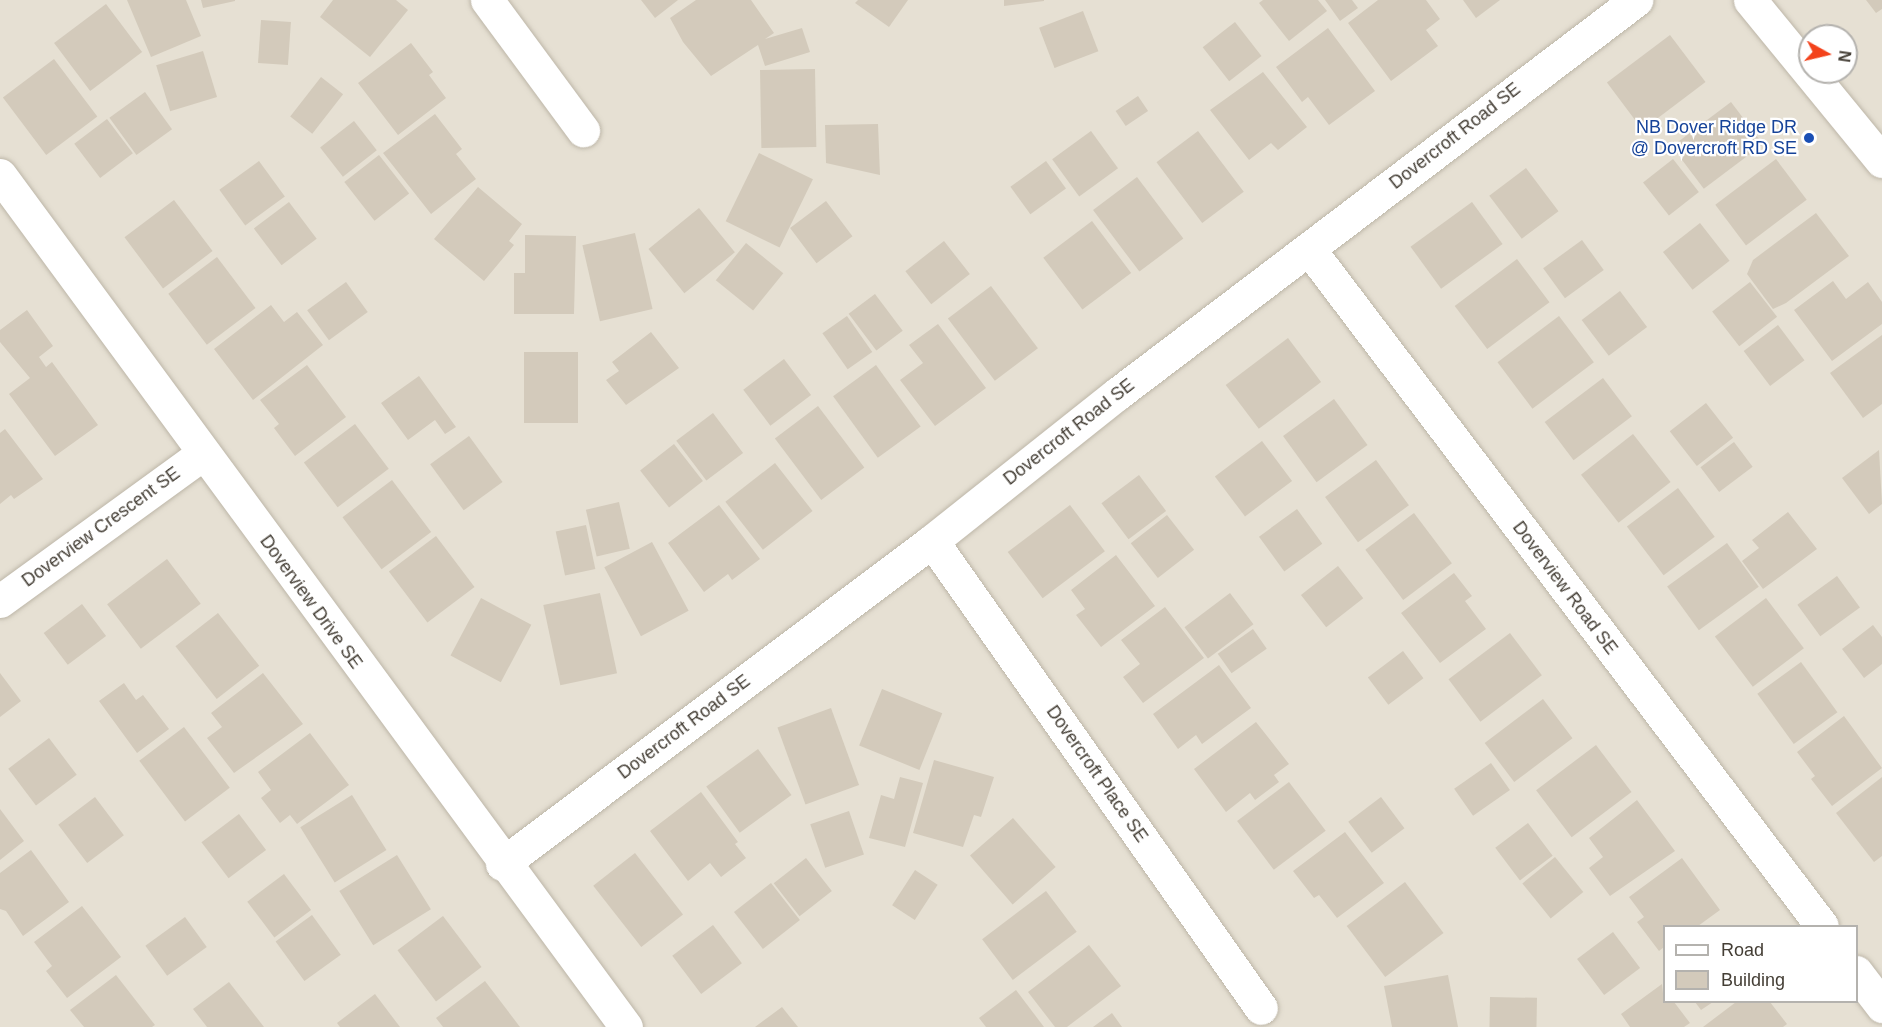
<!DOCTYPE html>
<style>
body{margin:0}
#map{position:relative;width:1882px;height:1027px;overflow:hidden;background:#f2eee5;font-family:Arial,sans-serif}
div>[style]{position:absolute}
.residential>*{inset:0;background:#e6e0d3}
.building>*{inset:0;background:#d3cabb;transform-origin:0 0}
.roads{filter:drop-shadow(0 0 2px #bdb6a8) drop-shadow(0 0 2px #bdb6a8)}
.minor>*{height:33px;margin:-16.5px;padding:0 16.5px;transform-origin:16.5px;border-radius:16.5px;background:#fff}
.dots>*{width:16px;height:16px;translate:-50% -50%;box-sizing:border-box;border:3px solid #fff;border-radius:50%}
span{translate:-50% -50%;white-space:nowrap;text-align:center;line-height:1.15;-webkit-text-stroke:4.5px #fff;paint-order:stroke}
.transit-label{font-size:18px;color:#164399}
.right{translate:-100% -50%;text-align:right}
.street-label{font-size:18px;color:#443e35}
.legend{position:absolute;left:1663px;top:925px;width:195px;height:78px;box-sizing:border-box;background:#fff;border:2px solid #b4b2ae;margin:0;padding:8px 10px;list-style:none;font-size:18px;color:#443e35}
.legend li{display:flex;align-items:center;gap:12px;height:30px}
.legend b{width:30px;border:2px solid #b4b2ae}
.north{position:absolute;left:1798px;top:24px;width:60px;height:60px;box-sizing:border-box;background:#fff;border:2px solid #b4b2ae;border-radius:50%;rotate:98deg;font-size:16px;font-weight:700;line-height:24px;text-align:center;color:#443e35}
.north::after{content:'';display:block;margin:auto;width:21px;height:27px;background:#f3421b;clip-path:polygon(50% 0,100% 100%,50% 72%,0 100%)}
</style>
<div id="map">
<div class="residential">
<div style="clip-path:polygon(evenodd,0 0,1882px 0,1882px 1027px,0 1027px,0 0,1810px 36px,1846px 36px,1846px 72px,1810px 72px,1810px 36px,0 0,1664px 926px,1856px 926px,1856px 1002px,1664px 1002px,1664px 926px)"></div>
</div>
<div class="building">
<div style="clip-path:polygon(127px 0,186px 0,201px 36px,151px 57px)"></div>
<div style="clip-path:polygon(201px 0,235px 0,235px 1px,203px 8px)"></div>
<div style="clip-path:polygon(333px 0,396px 0,408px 10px,370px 57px,320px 17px)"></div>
<div style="clip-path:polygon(641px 0,678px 0,655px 18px)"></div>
<div style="clip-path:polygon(696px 0,751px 0,774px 33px,765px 39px,802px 28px,810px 52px,765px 66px,758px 45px,711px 76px,683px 42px,670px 18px)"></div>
<div style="clip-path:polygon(858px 0,908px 0,889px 27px,855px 3px)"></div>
<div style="clip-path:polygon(1004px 0,1044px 0,1044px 1px,1004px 6px)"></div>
<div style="clip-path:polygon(1263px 0,1318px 0,1327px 11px,1289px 41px,1259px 3px)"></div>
<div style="clip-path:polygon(1325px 0,1352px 0,1358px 8px,1340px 21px)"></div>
<div style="clip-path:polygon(1378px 0,1426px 0,1440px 19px,1426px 30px,1438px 46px,1391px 81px,1348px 23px)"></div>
<div style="clip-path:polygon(1463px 0,1500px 0,1476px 18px)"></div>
<div style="clip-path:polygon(1866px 0,1882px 0,1882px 9px,1876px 13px)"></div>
<div style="left:106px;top:4px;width:60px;height:65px;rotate:53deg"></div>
<div style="left:1083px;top:11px;width:43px;height:47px;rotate:69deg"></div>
<div style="left:261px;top:20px;width:30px;height:43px;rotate:4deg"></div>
<div style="left:1235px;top:22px;width:43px;height:41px;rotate:52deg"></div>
<div style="clip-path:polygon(1328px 28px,1375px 91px,1329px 125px,1308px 97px,1302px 102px,1276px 67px)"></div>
<div style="left:1670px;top:35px;width:59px;height:79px;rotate:53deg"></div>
<div style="clip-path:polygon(411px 43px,433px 72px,429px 75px,446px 98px,398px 135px,358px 83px)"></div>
<div style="left:203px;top:51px;width:48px;height:49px;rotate:73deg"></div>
<div style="left:54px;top:59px;width:72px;height:64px;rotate:53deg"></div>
<div style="left:815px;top:69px;width:78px;height:55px;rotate:89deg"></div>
<div style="clip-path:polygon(1263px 72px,1307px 127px,1278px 150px,1271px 143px,1249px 160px,1210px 110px)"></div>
<div style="left:321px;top:77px;width:28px;height:50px;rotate:38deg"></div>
<div style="left:145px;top:92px;width:46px;height:44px;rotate:54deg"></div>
<div style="left:1138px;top:96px;width:18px;height:27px;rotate:56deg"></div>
<div style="left:1731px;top:102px;width:53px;height:74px;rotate:53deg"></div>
<div style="clip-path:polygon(435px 114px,462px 149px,456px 154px,476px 179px,431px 214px,383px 153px)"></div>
<div style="left:107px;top:119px;width:43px;height:41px;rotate:53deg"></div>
<div style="left:354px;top:121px;width:37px;height:43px;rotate:52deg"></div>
<div style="clip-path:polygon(878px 124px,880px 175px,826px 163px,825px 125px)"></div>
<div style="left:1091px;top:131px;width:46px;height:48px;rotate:54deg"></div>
<div style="left:1198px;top:131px;width:76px;height:52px;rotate:53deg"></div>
<div style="left:759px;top:153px;width:60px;height:76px;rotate:26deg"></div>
<div style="left:379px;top:155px;width:49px;height:44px;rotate:52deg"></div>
<div style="left:1673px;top:159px;width:42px;height:38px;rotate:52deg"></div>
<div style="left:1776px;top:159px;width:51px;height:76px;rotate:53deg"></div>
<div style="left:259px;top:161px;width:44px;height:49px;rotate:54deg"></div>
<div style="left:1046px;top:161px;width:34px;height:44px;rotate:54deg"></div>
<div style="left:1526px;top:168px;width:54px;height:46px;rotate:53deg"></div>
<div style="left:1137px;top:177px;width:77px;height:55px;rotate:53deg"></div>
<div style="clip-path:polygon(478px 187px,522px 224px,509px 241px,514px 245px,484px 281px,434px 239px)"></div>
<div style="left:174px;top:200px;width:64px;height:62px;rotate:53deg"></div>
<div style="left:826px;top:201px;width:44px;height:45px;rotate:53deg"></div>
<div style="left:289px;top:202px;width:46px;height:44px;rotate:53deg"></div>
<div style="left:1472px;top:202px;width:52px;height:76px;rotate:54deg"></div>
<div style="left:699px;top:208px;width:57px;height:65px;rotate:51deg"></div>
<div style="clip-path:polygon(1816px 213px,1849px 256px,1786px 303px,1773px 309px,1747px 274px,1753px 260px)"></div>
<div style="left:1092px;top:221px;width:65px;height:61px;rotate:53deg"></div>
<div style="left:1700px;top:223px;width:48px;height:47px;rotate:52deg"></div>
<div style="left:635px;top:233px;width:78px;height:54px;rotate:77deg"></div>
<div style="clip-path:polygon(525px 235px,576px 236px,574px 314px,514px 314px,514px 273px,525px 273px)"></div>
<div style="left:1582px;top:240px;width:37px;height:48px;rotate:54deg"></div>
<div style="left:944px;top:241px;width:42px;height:49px;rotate:52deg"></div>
<div style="left:746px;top:243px;width:48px;height:48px;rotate:39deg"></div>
<div style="left:217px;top:257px;width:64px;height:61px;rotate:53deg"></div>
<div style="left:1517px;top:259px;width:54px;height:78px;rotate:53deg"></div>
<div style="clip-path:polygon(1833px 281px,1846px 299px,1868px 282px,1882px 302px,1882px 324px,1832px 361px,1794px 310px)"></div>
<div style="left:346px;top:282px;width:37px;height:48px;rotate:54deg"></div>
<div style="left:1750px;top:282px;width:44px;height:48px;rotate:52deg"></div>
<div style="left:991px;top:286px;width:78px;height:54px;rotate:53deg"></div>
<div style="left:1620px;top:291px;width:45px;height:48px;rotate:53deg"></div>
<div style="left:875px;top:294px;width:46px;height:33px;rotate:53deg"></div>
<div style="clip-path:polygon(271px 305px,284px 322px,297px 312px,323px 345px,253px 400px,214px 349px)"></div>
<div style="clip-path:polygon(27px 310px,53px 346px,39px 357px,46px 367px,52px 362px,98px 425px,55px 456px,9px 394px,30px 378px,0 342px,0 330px)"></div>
<div style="left:847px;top:316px;width:44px;height:30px;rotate:55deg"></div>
<div style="left:1559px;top:316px;width:58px;height:77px;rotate:53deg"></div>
<div style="clip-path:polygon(938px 324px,986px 388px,935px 426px,900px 380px,923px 363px,909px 345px)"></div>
<div style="left:1778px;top:325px;width:44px;height:43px;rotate:53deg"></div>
<div style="clip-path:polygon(651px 332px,679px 368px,626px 405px,606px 380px,619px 371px,612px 362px)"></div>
<div style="clip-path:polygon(1882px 335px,1882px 404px,1863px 418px,1830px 373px)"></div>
<div style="left:1288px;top:338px;width:55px;height:78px;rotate:53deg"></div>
<div style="left:524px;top:352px;width:54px;height:71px"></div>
<div style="left:784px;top:359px;width:45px;height:51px;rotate:53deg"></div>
<div style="clip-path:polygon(307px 365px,346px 417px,295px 456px,274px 428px,279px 424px,260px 400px)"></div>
<div style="left:876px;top:365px;width:76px;height:53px;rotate:54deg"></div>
<div style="clip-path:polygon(419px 376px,456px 427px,445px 434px,435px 420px,408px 440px,381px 403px)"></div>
<div style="left:1603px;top:378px;width:48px;height:73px;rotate:53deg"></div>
<div style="left:1334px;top:399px;width:57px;height:63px;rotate:54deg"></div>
<div style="left:1706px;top:403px;width:44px;height:46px;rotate:52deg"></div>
<div style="left:818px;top:406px;width:77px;height:54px;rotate:53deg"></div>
<div style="left:713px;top:413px;width:50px;height:46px;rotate:53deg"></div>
<div style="left:355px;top:424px;width:56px;height:64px;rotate:53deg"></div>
<div style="clip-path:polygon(5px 429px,43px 479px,14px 499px,11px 495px,0 504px,0 433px)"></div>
<div style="left:1633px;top:434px;width:61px;height:66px;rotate:52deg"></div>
<div style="left:469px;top:436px;width:57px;height:48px;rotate:54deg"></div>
<div style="left:1262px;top:441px;width:50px;height:59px;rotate:53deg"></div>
<div style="left:1734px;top:442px;width:31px;height:42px;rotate:53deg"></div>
<div style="left:674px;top:444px;width:47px;height:43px;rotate:52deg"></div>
<div style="clip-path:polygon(1879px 450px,1882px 504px,1869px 514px,1842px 478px)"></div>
<div style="left:1376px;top:460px;width:56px;height:63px;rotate:54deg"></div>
<div style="left:775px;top:463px;width:61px;height:63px;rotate:52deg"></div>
<div style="left:1139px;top:475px;width:45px;height:47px;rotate:53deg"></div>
<div style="left:392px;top:480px;width:65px;height:62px;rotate:53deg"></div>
<div style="left:1678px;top:488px;width:61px;height:64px;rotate:53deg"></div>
<div style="left:619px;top:502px;width:48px;height:34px;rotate:77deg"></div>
<div style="clip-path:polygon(719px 505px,760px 559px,732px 580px,728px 574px,704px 592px,668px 543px)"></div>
<div style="left:1070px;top:505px;width:58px;height:78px;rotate:53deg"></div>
<div style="left:1297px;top:509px;width:43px;height:47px;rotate:54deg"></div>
<div style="clip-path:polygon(1788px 512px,1817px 549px,1763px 589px,1742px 561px,1759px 548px,1752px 540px)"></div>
<div style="left:1414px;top:513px;width:63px;height:61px;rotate:53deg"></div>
<div style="left:1167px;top:515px;width:44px;height:46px;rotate:52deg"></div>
<div style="left:586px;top:525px;width:45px;height:31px;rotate:78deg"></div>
<div style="left:436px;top:536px;width:64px;height:59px;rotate:53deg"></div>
<div style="left:652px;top:542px;width:78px;height:54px;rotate:62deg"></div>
<div style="left:1727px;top:543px;width:54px;height:74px;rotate:54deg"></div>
<div style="clip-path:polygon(1116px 555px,1155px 606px,1101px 647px,1076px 615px,1085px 609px,1071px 590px)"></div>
<div style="left:167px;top:559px;width:56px;height:75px;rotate:53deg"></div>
<div style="left:1338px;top:566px;width:41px;height:47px;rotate:52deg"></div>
<div style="clip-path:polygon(1454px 573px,1472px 596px,1465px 601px,1486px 629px,1440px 663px,1401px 613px)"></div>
<div style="left:1837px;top:576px;width:39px;height:49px;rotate:54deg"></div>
<div style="left:600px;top:593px;width:82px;height:58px;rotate:78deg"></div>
<div style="left:1230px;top:593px;width:39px;height:57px;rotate:53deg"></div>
<div style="left:481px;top:598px;width:57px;height:65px;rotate:28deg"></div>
<div style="left:1766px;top:598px;width:63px;height:64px;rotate:53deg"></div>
<div style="left:82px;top:604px;width:40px;height:48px;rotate:53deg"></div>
<div style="clip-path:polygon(1165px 607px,1204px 658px,1143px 703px,1123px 677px,1140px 664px,1121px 640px)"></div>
<div style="left:218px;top:613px;width:67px;height:54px;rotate:52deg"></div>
<div style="clip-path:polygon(1873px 625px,1882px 637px,1882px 664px,1864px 678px,1842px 649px)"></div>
<div style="left:1253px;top:629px;width:24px;height:43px;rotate:55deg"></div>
<div style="left:1510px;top:633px;width:53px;height:77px;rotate:53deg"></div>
<div style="left:1403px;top:651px;width:34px;height:44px;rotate:53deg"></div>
<div style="left:1801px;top:662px;width:62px;height:54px;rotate:54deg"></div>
<div style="clip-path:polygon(1219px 665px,1251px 708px,1202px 744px,1196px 735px,1178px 749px,1153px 714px)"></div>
<div style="clip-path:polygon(0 673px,21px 701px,0 717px)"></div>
<div style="clip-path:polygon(263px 673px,303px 724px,234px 773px,207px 738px,222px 727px,211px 713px)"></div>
<div style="clip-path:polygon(124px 683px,136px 700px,143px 695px,169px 729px,137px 753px,99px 701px)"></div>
<div style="left:882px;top:689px;width:65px;height:61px;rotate:22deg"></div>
<div style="left:1543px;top:699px;width:49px;height:73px;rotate:53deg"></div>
<div style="left:831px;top:708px;width:82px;height:57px;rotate:70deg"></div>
<div style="clip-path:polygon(1844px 716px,1882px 768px,1832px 806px,1811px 779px,1815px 776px,1797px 752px)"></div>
<div style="clip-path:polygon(1256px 722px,1289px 764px,1274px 775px,1279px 782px,1255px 800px,1250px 793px,1226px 812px,1194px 769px)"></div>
<div style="left:184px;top:727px;width:76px;height:56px;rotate:53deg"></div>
<div style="clip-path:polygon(310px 733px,349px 785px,297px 824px,290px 815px,280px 823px,261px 798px,271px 790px,258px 772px)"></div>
<div style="left:49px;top:738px;width:46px;height:51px;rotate:53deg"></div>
<div style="left:1596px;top:745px;width:59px;height:75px;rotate:53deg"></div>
<div style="left:758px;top:749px;width:57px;height:64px;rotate:54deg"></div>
<div style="clip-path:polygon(934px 760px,994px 777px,981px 817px,974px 815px,963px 847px,913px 833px)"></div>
<div style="left:1491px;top:763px;width:33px;height:45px;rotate:55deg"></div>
<div style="clip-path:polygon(900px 777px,923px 783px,905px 847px,869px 838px,881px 795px,894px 799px)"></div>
<div style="clip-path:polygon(1882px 777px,1882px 856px,1874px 862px,1836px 813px)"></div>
<div style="left:1289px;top:782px;width:61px;height:65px;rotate:53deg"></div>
<div style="clip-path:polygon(701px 792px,738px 842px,735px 844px,746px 858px,721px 877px,710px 863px,688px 881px,650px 831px)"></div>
<div style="left:352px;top:795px;width:65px;height:61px;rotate:58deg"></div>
<div style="left:95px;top:797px;width:48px;height:46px;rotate:53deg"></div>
<div style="left:1381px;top:797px;width:39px;height:41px;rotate:53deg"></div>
<div style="clip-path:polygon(1637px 800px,1675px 851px,1610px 896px,1589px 868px,1603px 857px,1589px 838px)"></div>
<div style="clip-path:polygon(0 809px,24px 841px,0 860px)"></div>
<div style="left:849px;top:811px;width:46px;height:41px;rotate:71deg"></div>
<div style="left:239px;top:814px;width:45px;height:47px;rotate:53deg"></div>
<div style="left:1013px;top:818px;width:65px;height:57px;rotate:49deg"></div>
<div style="left:1528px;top:823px;width:41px;height:41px;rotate:53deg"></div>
<div style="clip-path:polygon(1345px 832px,1384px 883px,1337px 918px,1319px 895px,1314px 898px,1293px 871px)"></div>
<div style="clip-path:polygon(31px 850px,69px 902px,23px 936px,6px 911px,0 909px,0 873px)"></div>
<div style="left:635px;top:853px;width:78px;height:53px;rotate:52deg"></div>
<div style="left:397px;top:855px;width:64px;height:68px;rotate:58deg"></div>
<div style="left:1555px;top:857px;width:45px;height:42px;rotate:51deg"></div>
<div style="left:806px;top:858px;width:42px;height:41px;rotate:52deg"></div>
<div style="clip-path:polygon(1682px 858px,1720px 910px,1698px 926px,1664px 926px,1664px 947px,1659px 951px,1637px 922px,1644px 917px,1629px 897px)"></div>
<div style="left:915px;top:870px;width:27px;height:42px;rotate:33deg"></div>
<div style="left:284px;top:874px;width:45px;height:46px;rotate:53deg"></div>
<div style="left:1405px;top:882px;width:64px;height:73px;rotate:53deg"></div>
<div style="left:771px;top:883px;width:47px;height:47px;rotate:52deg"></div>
<div style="left:1046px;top:891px;width:51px;height:80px;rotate:53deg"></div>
<div style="clip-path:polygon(82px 906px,121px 957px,67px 998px,46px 971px,52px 966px,34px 942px)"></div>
<div style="left:312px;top:915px;width:49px;height:45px;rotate:54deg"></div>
<div style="left:443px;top:916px;width:64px;height:57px;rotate:53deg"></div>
<div style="left:185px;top:917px;width:37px;height:49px;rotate:54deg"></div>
<div style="left:713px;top:925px;width:48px;height:51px;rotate:53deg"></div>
<div style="left:1613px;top:932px;width:45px;height:45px;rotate:53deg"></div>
<div style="clip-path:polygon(1089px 945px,1121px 986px,1067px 1027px,1055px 1027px,1028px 992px)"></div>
<div style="clip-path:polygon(116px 975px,155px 1025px,152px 1027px,84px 1027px,70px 1010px)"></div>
<div style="clip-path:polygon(1448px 975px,1458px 1027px,1392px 1027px,1384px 986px)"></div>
<div style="clip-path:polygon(485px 981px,520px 1027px,443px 1027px,436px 1018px)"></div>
<div style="clip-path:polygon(229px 982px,264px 1027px,207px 1027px,193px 1009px)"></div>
<div style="clip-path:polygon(1662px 984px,1664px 1002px,1674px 1002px,1690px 1023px,1684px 1027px,1630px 1027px,1621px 1014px)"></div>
<div style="clip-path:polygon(1016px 990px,1044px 1027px,986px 1027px,979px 1018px)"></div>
<div style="clip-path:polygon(375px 994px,400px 1027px,340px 1027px,337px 1023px)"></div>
<div style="left:1490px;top:997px;width:47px;height:30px;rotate:1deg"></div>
<div style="clip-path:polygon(1695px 1002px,1713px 1002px,1701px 1010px)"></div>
<div style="clip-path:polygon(1736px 1002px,1770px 1002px,1787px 1024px,1783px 1027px,1703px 1027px)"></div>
<div style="clip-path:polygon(782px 1007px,798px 1027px,755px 1027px)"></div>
<div style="clip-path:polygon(1112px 1013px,1122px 1027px,1093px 1027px)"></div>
</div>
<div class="roads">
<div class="minor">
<div style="left:487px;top:0;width:162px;rotate:53.6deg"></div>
<div style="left:1750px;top:0;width:208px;rotate:50.7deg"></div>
<div style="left:0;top:175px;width:1057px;rotate:53.69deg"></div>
<div style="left:1309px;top:249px;width:849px;rotate:52.85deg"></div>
<div style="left:932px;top:541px;width:571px;rotate:54.84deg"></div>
<div style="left:0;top:601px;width:250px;rotate:-36deg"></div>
<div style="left:502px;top:864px;width:538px;rotate:-36.91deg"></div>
<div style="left:932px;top:541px;width:236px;rotate:-38.5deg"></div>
<div style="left:1117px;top:394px;width:652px;rotate:-37.2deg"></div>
<div style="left:1856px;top:972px;width:43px;rotate:52.6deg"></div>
</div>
</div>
<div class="dots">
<div style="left:1809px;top:138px;background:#1a4fb4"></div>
</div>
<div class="transit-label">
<span class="right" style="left:1797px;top:138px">NB Dover Ridge DR<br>@ Dovercroft RD SE</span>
</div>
<div class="street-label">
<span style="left:1455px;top:136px;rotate:-38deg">Dovercroft Road SE</span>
<span style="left:1069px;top:432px;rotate:-38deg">Dovercroft Road SE</span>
<span style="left:101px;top:527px;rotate:-36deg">Doverview Crescent SE</span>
<span style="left:1565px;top:588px;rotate:53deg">Doverview Road SE</span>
<span style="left:311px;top:602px;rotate:54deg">Doverview Drive SE</span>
<span style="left:684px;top:727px;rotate:-37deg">Dovercroft Road SE</span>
<span style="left:1097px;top:774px;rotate:55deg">Dovercroft Place SE</span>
</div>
<ul class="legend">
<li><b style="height:8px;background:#fff"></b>Road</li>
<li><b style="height:16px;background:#d3cabb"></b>Building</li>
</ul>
<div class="north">N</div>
</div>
